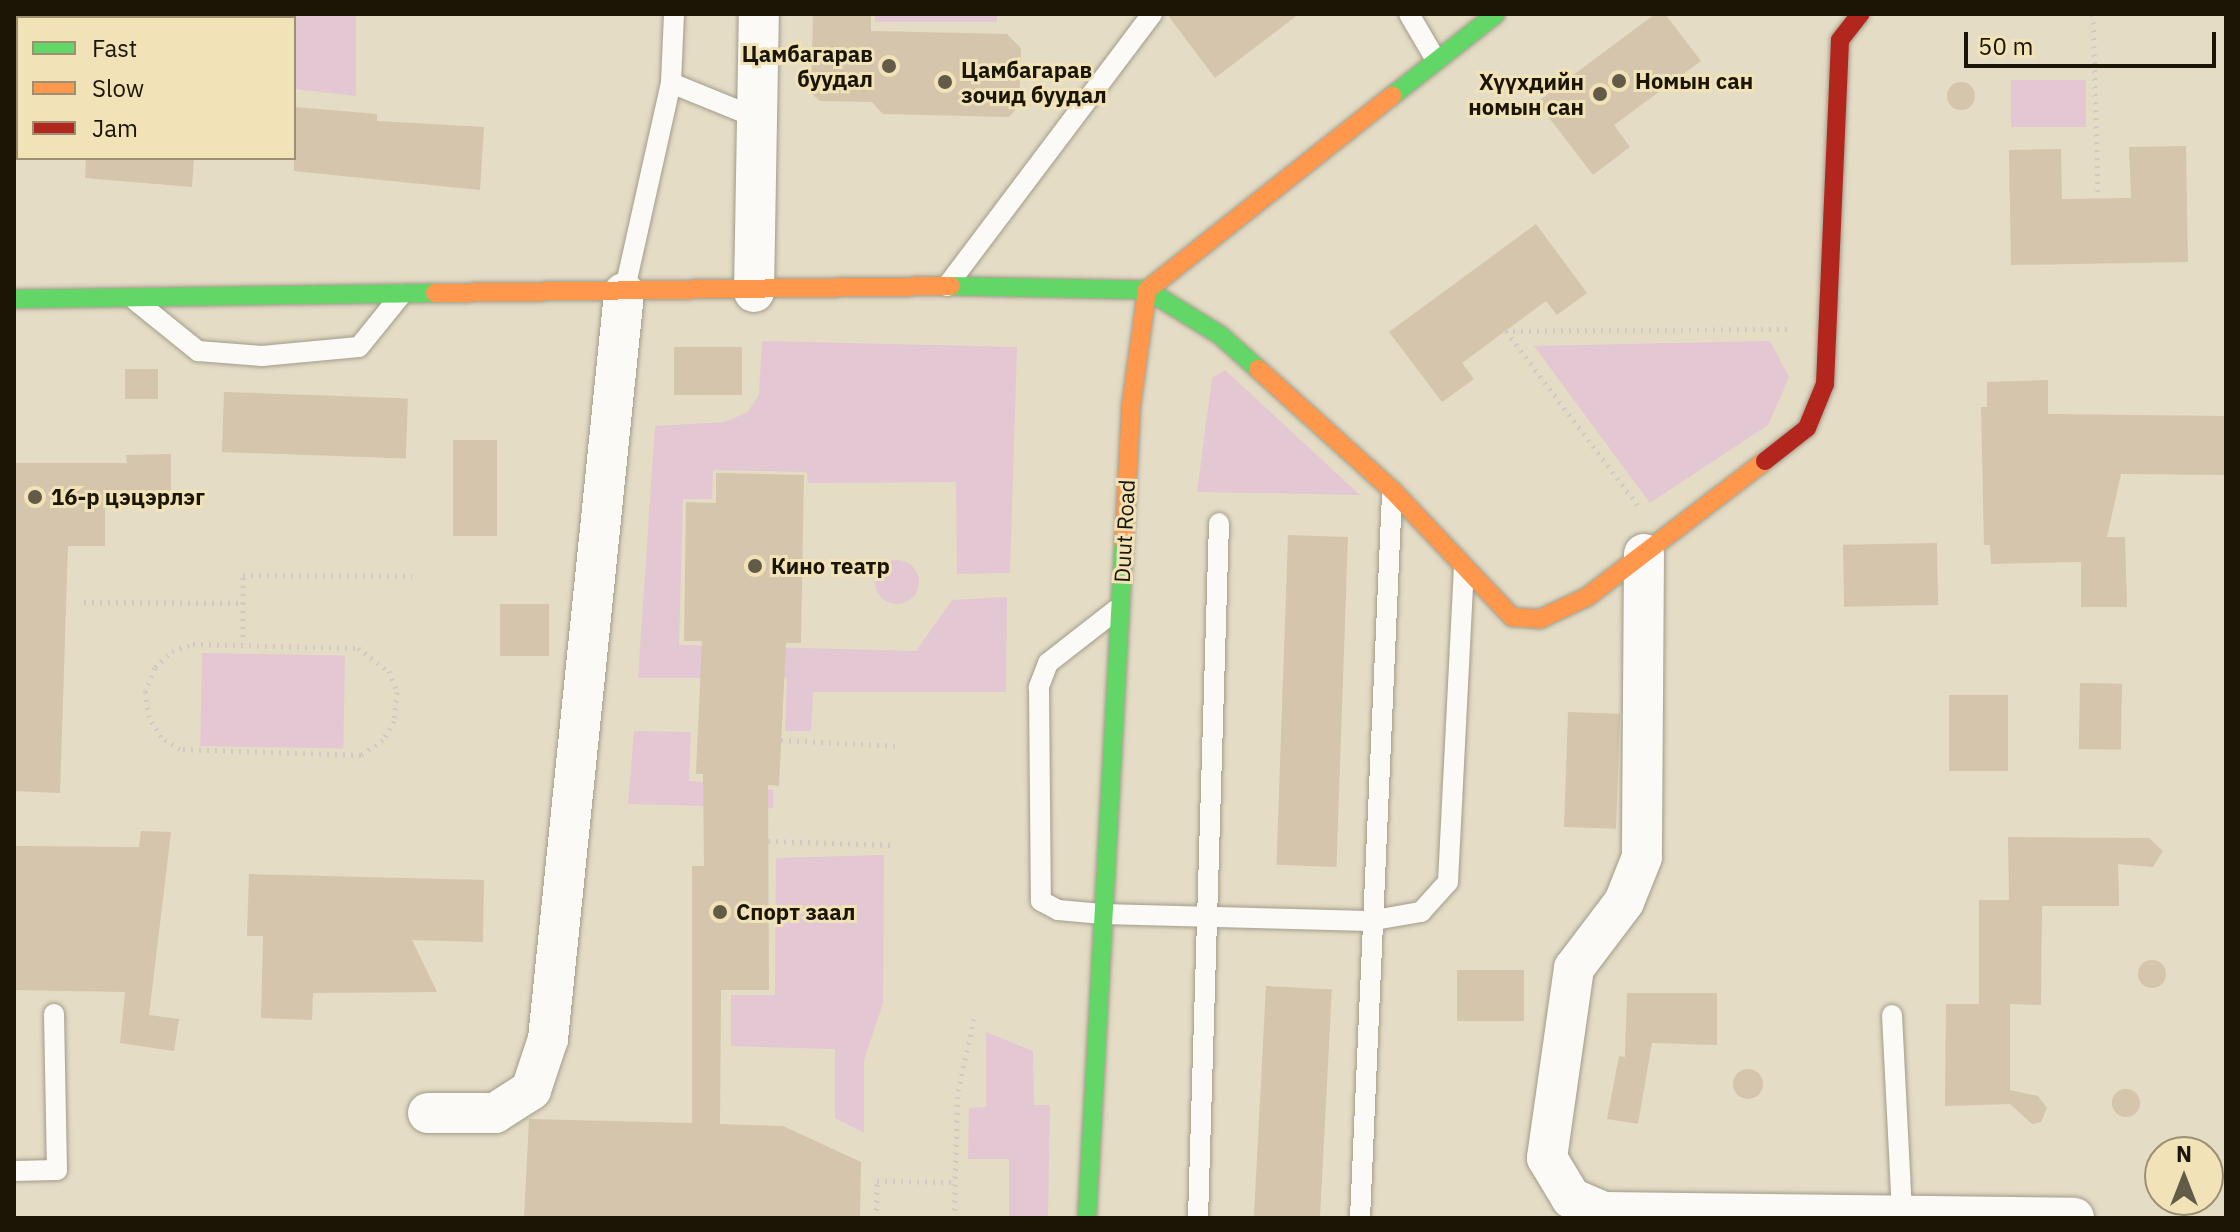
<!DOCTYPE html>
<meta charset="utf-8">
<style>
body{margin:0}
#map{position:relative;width:2240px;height:1232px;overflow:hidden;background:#e4dcc5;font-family:"IBM Plex Sans",sans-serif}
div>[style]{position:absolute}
.green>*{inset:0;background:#e3c7d2;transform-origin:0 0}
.round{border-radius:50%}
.building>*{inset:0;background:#d4c5ac;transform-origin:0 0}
.path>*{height:5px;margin-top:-2.5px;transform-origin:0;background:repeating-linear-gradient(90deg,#cecbc4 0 2px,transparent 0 8px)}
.roads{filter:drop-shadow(0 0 2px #a29c8a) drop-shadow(0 0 2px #a29c8a)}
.lane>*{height:20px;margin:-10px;padding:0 10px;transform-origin:10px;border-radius:10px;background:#fbfaf6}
.street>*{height:40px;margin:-20px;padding:0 20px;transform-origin:20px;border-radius:20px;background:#fbfaf6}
.fast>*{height:18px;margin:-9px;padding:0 9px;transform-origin:9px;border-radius:9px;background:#63d668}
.slow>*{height:18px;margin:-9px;padding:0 9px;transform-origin:9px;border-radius:9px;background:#ff974d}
.jam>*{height:18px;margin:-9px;padding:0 9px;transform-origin:9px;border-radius:9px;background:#b3261e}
.dots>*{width:22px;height:22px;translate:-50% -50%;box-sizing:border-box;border:4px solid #f1e2b8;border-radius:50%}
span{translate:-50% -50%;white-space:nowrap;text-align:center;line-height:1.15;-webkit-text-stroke:6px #f1e2b8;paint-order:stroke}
.poi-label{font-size:22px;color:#1a1505;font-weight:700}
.right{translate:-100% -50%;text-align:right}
.left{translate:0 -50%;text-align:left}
.street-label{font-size:22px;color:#1a1505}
.frame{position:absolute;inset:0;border:16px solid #1a1505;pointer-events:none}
.legend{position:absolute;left:16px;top:16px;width:280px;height:144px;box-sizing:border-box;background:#f1e2b8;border:2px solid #9b9070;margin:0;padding:10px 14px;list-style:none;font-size:24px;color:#1a1505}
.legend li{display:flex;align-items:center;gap:16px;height:40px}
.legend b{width:40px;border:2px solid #9b9070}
.north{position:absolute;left:2144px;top:1136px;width:80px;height:80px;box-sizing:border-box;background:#f1e2b8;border:2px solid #9b9070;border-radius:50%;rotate:0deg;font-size:22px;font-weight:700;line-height:32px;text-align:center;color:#1a1505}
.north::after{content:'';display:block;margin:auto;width:28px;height:36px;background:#615b48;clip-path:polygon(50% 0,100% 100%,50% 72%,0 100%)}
.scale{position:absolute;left:1964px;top:32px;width:252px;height:36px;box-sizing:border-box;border:4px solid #1a1505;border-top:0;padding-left:10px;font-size:24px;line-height:28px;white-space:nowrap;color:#1a1505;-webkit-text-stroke:6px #f1e2b8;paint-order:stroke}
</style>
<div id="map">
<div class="green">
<div style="clip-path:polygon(187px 14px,356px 14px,356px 96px,294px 89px,294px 18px)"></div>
<div style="left:875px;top:14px;width:122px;height:8px"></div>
<div style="left:2011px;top:80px;width:75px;height:47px"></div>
<div style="clip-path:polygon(762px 341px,1017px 347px,1010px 573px,957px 574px,956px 482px,808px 483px,807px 472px,713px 470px,712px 499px,683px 499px,679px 645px,916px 651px,952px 600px,1007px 597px,1006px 692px,813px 692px,811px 731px,785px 731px,787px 678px,638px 678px,655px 426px,725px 422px,748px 412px,759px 395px)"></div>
<div style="clip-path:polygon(1770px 341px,1789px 377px,1768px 425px,1650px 503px,1534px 346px)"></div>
<div style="clip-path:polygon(1225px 370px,1360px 495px,1197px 492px,1212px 378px)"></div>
<div class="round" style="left:875px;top:560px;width:44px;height:44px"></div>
<div style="left:202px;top:653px;width:143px;height:93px;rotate:1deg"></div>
<div style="clip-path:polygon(634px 731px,691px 732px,689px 781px,773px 790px,773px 808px,628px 804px)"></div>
<div style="clip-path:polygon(884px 855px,883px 1003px,864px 1060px,864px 1133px,835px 1118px,835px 1049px,731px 1046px,731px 995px,775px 995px,776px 858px)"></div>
<div style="clip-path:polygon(986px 1032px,1033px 1051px,1034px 1105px,1050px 1105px,1048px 1218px,1009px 1218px,1009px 1159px,968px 1159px,969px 1108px,986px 1107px)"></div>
</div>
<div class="building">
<div style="clip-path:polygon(813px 14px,871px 14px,871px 31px,1007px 34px,1021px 48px,1019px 106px,1009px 117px,883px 114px,872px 102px,820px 101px,811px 93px)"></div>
<div style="clip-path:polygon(1167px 14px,1299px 14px,1215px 78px)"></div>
<div style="clip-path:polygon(1655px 14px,1665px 14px,1701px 61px,1614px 125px,1630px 147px,1593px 175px,1537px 102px)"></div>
<div class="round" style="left:1947px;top:82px;width:28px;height:28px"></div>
<div style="clip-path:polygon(294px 107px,377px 114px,377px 121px,484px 127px,480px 190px,294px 171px)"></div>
<div style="clip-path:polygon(2186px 146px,2188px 262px,2011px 265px,2009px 150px,2061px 149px,2062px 199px,2131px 198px,2129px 147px)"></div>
<div style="clip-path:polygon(86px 158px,194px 158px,192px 187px,85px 178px)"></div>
<div style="clip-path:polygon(1536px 224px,1587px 293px,1557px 315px,1546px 301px,1462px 363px,1474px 379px,1442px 402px,1389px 332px)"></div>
<div style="left:674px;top:347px;width:68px;height:48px"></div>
<div style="left:125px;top:369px;width:33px;height:30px"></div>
<div style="clip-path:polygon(2048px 380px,2048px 414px,2226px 416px,2226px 475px,2121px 474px,2107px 537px,2125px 537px,2127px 607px,2081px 607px,2081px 562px,1991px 564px,1990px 545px,1984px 545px,1981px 407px,1987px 407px,1987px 382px)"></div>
<div style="left:224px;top:392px;width:184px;height:60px;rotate:2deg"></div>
<div style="left:453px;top:440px;width:44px;height:96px"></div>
<div style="clip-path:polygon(171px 454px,171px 498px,105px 499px,105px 546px,68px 546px,60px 793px,14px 791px,14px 463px,127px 463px,126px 455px)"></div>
<div style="clip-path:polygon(716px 473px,804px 475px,801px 643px,786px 643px,779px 786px,768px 785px,769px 990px,721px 990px,720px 1124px,783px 1126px,861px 1162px,860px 1218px,524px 1218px,529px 1119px,692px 1123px,692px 866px,704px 866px,703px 774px,696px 774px,702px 641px,684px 641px,686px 502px,716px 503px)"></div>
<div style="left:1288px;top:535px;width:60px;height:330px;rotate:2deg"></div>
<div style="left:1937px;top:543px;width:62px;height:94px;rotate:89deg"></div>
<div style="left:500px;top:604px;width:49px;height:52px"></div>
<div style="left:2080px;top:683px;width:42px;height:66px;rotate:1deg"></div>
<div style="left:1949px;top:695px;width:59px;height:76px"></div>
<div style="left:1568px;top:712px;width:52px;height:115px;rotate:2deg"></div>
<div style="clip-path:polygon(141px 831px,171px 832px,149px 1015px,179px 1019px,174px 1051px,120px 1043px,125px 992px,14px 990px,14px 846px,139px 847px)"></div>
<div style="clip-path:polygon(2008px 837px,2149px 838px,2163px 851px,2153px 867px,2118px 864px,2119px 906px,2042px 906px,2041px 1005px,2010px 1004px,2010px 1090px,2038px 1096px,2047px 1108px,2041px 1122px,2032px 1124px,2010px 1104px,1945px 1106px,1946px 1004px,1979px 1004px,1979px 900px,2009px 900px)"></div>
<div style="clip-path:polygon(249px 874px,484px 880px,483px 942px,412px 940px,437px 992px,313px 993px,312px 1020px,261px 1018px,263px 936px,247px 936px)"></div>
<div class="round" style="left:2138px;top:960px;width:28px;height:28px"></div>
<div style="left:1457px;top:970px;width:67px;height:51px"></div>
<div style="left:1266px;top:986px;width:66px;height:232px;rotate:3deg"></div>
<div style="clip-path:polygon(1627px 993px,1717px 993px,1717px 1045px,1652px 1043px,1638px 1124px,1607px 1119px,1619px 1056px,1625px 1057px)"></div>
<div class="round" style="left:1733px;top:1069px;width:30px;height:30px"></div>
<div class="round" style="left:2112px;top:1089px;width:28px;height:28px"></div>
</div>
<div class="path">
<div style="left:2093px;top:14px;width:179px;rotate:88.4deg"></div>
<div style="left:1505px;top:331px;width:285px;rotate:-0.4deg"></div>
<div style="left:1506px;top:331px;width:222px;rotate:52.9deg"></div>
<div style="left:84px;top:602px;width:159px;rotate:0.4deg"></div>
<div style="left:243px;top:603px;width:28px;rotate:-90deg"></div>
<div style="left:243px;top:575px;width:169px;rotate:0.3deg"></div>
<div style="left:243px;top:603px;width:40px;rotate:90deg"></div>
<div style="left:193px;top:644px;width:165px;rotate:1.4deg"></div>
<div style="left:358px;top:648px;width:39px;rotate:37deg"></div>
<div style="left:389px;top:671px;width:22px;rotate:69deg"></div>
<div style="left:397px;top:692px;width:29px;rotate:96deg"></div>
<div style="left:394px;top:721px;width:22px;rotate:120deg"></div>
<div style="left:383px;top:740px;width:27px;rotate:146deg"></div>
<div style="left:361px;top:755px;width:181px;rotate:-178.1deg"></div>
<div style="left:180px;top:749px;width:22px;rotate:-148deg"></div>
<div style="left:161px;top:737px;width:23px;rotate:-121deg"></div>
<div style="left:149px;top:717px;width:25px;rotate:-99deg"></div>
<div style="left:145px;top:692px;width:27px;rotate:-68deg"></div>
<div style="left:155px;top:667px;width:23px;rotate:-43deg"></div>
<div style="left:172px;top:651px;width:22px;rotate:-18deg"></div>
<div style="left:781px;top:740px;width:119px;rotate:2.9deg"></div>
<div style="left:768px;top:841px;width:127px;rotate:1.8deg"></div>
<div style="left:876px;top:1218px;width:37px;rotate:-88deg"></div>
<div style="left:877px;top:1181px;width:78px;rotate:0.7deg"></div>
<div style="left:954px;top:1218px;width:127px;rotate:-88.2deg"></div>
<div style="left:958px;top:1091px;width:78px;rotate:-77.4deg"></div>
</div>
<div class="roads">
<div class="lane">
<div style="left:674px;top:14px;width:69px;rotate:92.5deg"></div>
<div style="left:671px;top:83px;width:93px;rotate:22.1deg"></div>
<div style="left:1409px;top:14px;width:53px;rotate:59.6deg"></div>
<div style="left:947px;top:286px;width:341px;rotate:-53deg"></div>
<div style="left:624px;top:293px;width:215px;rotate:-77.4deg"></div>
<div style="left:136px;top:301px;width:80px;rotate:38.9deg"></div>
<div style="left:198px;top:351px;width:64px;rotate:4.5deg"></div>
<div style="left:262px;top:356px;width:97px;rotate:-5.3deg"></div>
<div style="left:359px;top:347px;width:67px;rotate:-51.1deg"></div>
<div style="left:1116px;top:610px;width:86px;rotate:142.1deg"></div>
<div style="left:1048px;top:663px;width:26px;rotate:111deg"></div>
<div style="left:1039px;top:687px;width:214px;rotate:89.5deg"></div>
<div style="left:1041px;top:901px;width:19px;rotate:28deg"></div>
<div style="left:1058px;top:910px;width:44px;rotate:5.2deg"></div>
<div style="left:1102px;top:914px;width:267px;rotate:1.5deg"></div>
<div style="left:1369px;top:921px;width:53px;rotate:-9.8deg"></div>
<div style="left:1421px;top:912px;width:40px;rotate:-48deg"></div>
<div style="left:1448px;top:882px;width:313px;rotate:-87.1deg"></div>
<div style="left:1892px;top:1015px;width:200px;rotate:87.1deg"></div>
<div style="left:14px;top:1171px;width:43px;rotate:-1.3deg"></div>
<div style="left:57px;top:1170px;width:156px;rotate:-91.1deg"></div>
<div style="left:1198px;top:1218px;width:695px;rotate:-88.27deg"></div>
<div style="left:1360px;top:1218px;width:724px;rotate:-87.47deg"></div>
</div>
<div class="street">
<div style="left:754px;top:292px;width:278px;rotate:-89deg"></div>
<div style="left:1644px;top:554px;width:303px;rotate:90.4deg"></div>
<div style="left:1642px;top:857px;width:48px;rotate:111.8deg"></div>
<div style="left:1624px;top:902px;width:83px;rotate:127.1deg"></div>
<div style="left:1574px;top:968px;width:192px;rotate:98.1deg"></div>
<div style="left:1547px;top:1158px;width:47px;rotate:59deg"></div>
<div style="left:1571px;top:1198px;width:36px;rotate:23deg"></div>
<div style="left:1604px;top:1212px;width:470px;rotate:0.7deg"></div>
<div style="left:428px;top:1113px;width:67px"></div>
<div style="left:495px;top:1113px;width:43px;rotate:-32.6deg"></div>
<div style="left:531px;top:1090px;width:54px;rotate:-71.6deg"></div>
<div style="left:548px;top:1039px;width:750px;rotate:-84.18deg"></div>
</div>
<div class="fast">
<div style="left:1392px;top:96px;width:132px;rotate:-38.3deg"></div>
<div style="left:951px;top:286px;width:196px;rotate:1.2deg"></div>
<div style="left:1147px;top:290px;width:86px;rotate:31.7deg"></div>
<div style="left:1220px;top:335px;width:51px;rotate:41.8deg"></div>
<div style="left:14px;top:299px;width:421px;rotate:-0.8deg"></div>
<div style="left:1087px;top:1218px;width:678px;rotate:-86.87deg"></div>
</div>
<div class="slow">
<div style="left:435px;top:293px;width:516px;rotate:-0.78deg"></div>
<div style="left:1258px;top:369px;width:181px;rotate:42.1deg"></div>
<div style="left:1392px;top:490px;width:175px;rotate:46.6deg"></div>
<div style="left:1512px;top:617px;width:28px;rotate:4deg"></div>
<div style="left:1540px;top:619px;width:52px;rotate:-25.1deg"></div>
<div style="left:1587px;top:597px;width:224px;rotate:-37.4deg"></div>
<div style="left:1124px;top:541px;width:135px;rotate:-87deg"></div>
<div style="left:1131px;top:406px;width:117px;rotate:-82.1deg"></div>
<div style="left:1147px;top:290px;width:313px;rotate:-38.4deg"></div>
</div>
<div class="jam">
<div style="left:1765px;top:461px;width:53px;rotate:-38.2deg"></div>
<div style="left:1807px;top:428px;width:48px;rotate:-67.8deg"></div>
<div style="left:1825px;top:384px;width:344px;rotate:-87.5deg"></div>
<div style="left:1840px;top:40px;width:33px;rotate:-52deg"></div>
</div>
</div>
<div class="dots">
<div style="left:889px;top:66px;background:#615b48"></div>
<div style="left:1619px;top:81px;background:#615b48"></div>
<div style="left:945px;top:82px;background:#615b48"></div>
<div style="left:1600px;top:94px;background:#615b48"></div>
<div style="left:35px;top:497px;background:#615b48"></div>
<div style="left:755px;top:566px;background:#615b48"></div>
<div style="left:720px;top:912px;background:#615b48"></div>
</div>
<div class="poi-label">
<span class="right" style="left:873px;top:66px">Цамбагарав<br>буудал</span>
<span class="left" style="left:961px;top:82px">Цамбагарав<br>зочид буудал</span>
<span class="right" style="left:1584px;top:94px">Хүүхдийн<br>номын сан</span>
<span class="left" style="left:1635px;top:81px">Номын сан</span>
<span class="left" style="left:51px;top:497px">16-р цэцэрлэг</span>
<span class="left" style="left:771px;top:566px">Кино театр</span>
<span class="left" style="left:736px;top:912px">Спорт заал</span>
</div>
<div class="street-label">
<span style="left:1124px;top:531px;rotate:-87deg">Duut Road</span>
</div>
<div class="frame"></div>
<ul class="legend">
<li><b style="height:10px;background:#63d668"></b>Fast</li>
<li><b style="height:10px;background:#ff974d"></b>Slow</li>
<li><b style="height:10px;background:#b3261e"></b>Jam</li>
</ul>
<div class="north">N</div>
<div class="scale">50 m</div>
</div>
